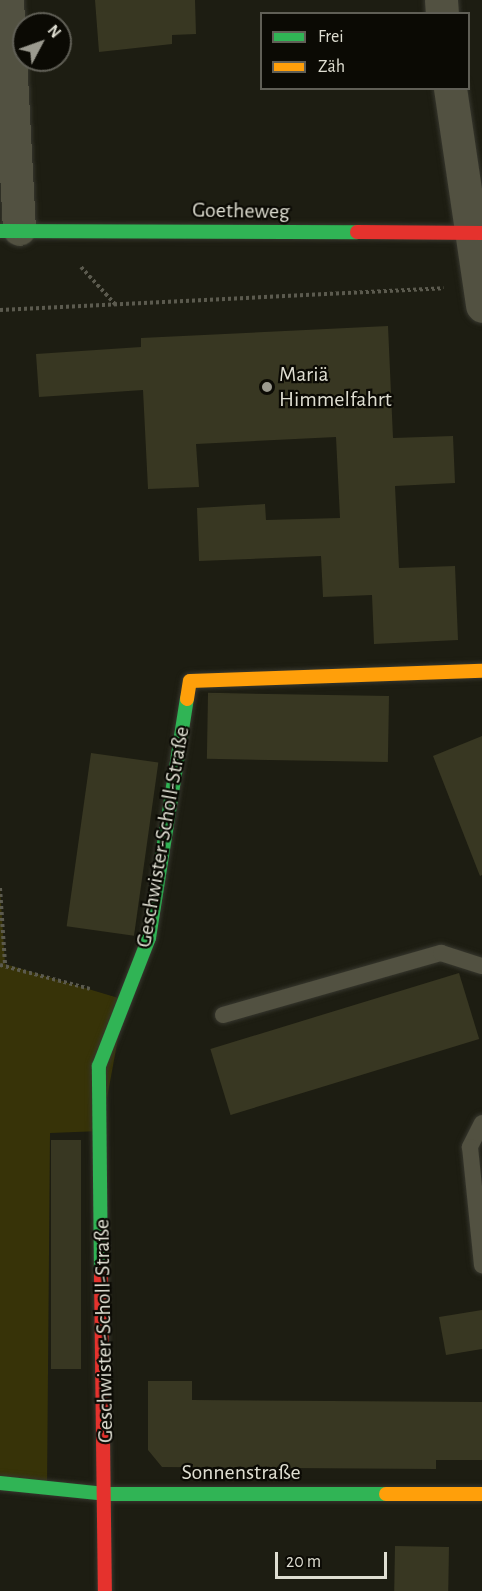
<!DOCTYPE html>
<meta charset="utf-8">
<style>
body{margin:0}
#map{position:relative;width:482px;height:1591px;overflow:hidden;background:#1d1d12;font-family:"Alegreya Sans",sans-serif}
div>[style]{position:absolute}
.green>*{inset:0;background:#373308}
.building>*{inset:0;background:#383722;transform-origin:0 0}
.path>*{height:4px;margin-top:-2px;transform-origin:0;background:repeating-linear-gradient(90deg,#5b5a4e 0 3px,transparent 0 6px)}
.roads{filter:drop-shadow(0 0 2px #37372e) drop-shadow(0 0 2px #37372e)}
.lane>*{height:16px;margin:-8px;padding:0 8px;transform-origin:8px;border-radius:8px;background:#525141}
.street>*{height:33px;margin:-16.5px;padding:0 16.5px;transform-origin:16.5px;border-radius:16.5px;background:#525141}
.fast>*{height:14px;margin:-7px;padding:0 7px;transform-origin:7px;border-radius:7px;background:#30b455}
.slow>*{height:14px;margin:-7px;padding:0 7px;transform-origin:7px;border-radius:7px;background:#ff9f0a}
.jam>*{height:14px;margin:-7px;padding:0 7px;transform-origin:7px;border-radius:7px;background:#e5322d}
.dots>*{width:16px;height:16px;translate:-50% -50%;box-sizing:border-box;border:3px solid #0b0a04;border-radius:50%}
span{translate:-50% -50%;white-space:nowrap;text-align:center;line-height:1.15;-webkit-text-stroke:4.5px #0b0a04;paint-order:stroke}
.street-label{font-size:22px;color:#dfded2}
.poi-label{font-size:22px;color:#dfded2}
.left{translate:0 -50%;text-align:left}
.legend{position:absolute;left:260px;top:12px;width:210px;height:78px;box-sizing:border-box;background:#0b0a04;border:2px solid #605f56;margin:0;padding:8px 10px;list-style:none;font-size:18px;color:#dfded2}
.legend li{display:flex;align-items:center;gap:12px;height:30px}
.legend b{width:30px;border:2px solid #605f56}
.north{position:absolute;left:12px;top:12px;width:60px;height:60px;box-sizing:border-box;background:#0b0a04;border:2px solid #605f56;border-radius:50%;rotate:49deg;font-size:16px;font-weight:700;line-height:24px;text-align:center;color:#dfded2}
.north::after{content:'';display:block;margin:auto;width:21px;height:27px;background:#9b9a8f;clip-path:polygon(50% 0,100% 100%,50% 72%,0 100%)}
.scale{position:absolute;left:275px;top:1552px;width:112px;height:27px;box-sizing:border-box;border:3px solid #dfded2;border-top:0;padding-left:8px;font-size:18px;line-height:21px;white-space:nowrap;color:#dfded2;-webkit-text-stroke:4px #0b0a04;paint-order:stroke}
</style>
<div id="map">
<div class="green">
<div style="clip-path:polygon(0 888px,5px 964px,125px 1000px,101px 1131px,50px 1133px,47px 1490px,0 1483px)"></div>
</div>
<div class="building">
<div style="clip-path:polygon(95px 0,195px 0,196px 34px,172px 35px,172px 44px,99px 52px)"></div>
<div style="clip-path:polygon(388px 326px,393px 438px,453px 436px,455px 483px,395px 486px,399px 568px,455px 566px,458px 640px,374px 644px,372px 595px,323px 597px,321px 556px,199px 561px,197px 508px,265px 504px,266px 520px,340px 518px,336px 437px,196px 444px,199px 487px,148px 489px,143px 390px,39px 397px,36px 354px,141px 347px,141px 338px)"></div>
<div style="left:389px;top:696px;width:66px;height:181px;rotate:91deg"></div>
<div style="clip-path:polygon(482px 736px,482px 875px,480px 876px,433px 756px)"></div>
<div style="left:91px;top:753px;width:68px;height:175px;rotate:8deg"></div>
<div style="left:459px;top:973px;width:69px;height:260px;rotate:73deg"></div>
<div style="left:51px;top:1140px;width:30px;height:229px"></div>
<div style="clip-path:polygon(482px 1310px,482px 1349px,446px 1355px,439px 1317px)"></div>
<div style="clip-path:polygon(148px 1381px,192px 1381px,192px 1400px,482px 1402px,482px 1460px,436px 1460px,436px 1469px,162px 1467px,148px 1450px)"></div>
<div style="left:395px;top:1546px;width:54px;height:45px;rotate:1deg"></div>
</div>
<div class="path">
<div style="left:81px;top:267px;width:52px;rotate:47.4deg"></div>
<div style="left:0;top:310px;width:444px;rotate:-2.8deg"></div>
<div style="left:0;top:888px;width:76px;rotate:86.2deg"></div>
<div style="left:0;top:965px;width:93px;rotate:14.9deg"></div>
</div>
<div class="roads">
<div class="lane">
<div style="left:223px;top:1015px;width:227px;rotate:-15.9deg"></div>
<div style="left:441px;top:953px;width:43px;rotate:17.6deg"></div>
<div style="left:482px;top:1123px;width:27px;rotate:117deg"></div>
<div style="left:470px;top:1147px;width:119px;rotate:84.2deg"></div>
</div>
<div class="street">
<div style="left:7px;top:0;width:229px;rotate:87deg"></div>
<div style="left:441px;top:0;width:14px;rotate:86deg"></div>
<div style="left:450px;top:88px;width:220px;rotate:81.6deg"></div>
</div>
<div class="fast">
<div style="left:0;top:231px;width:357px;rotate:0.2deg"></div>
<div style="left:101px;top:1274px;width:208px;rotate:-90.6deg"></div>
<div style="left:99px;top:1066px;width:137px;rotate:-68.7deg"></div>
<div style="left:149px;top:938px;width:242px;rotate:-81deg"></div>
<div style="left:0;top:1483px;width:108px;rotate:5.9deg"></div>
<div style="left:107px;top:1494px;width:279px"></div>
</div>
<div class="slow">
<div style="left:187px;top:699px;width:18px;rotate:-81deg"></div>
<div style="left:190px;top:681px;width:292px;rotate:-2deg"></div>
<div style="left:386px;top:1494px;width:96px"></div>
</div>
<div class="jam">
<div style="left:357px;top:232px;width:125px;rotate:0.5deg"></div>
<div style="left:101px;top:1274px;width:317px;rotate:89.3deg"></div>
</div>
</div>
<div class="dots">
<div style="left:267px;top:387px;background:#9b9a8f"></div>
</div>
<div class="street-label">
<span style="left:241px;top:211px;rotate:1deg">Goetheweg</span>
<span style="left:163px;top:837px;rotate:-80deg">Geschwister-Scholl-Straße</span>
<span style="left:104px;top:1331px;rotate:-91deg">Geschwister-Scholl-Straße</span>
<span style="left:241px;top:1473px">Sonnenstraße</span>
</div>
<div class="poi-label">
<span class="left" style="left:279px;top:387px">Mariä<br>Himmelfahrt</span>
</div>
<ul class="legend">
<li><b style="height:8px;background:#30b455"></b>Frei</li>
<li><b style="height:8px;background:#ff9f0a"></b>Zäh</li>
</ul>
<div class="north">N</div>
<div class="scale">20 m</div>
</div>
